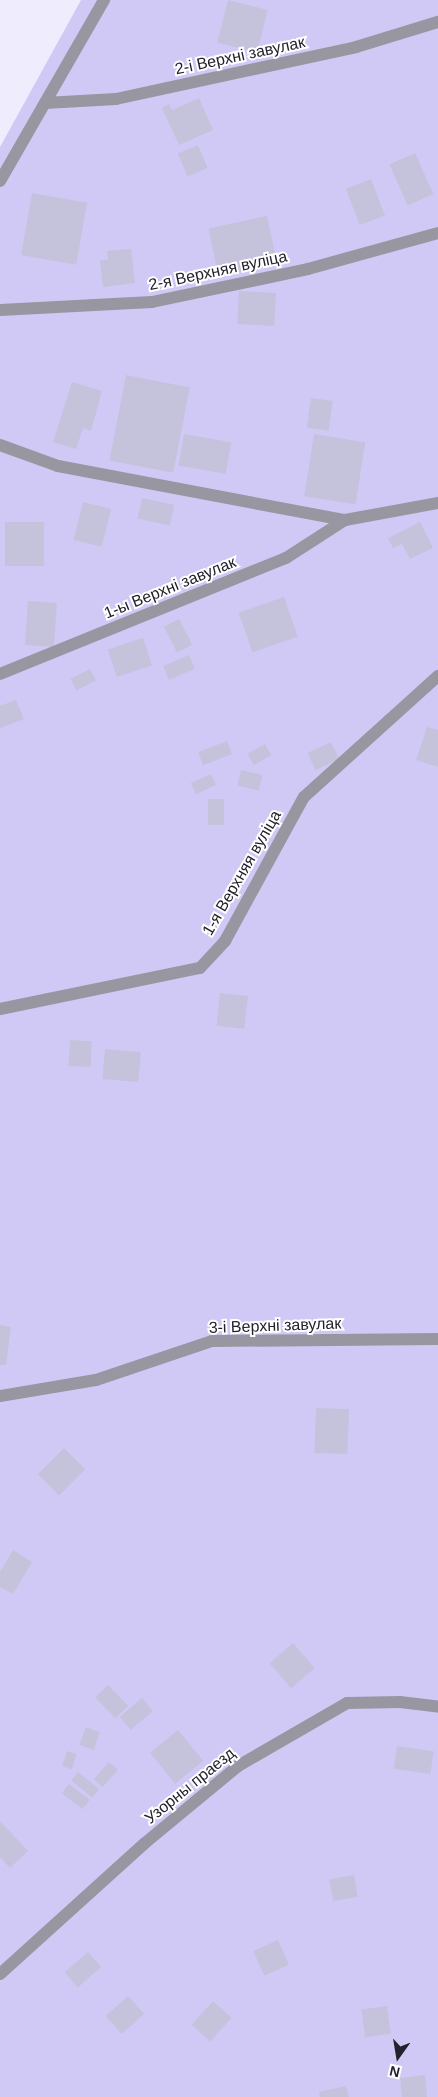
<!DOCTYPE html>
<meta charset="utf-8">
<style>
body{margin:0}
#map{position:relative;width:438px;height:2097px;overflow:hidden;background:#efedfd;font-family:Arial,sans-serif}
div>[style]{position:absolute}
.green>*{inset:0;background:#d0c9f6}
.building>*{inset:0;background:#c5c2dc;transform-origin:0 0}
.lane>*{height:12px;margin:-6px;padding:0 6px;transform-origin:6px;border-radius:6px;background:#9796a1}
.street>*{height:12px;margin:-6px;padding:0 6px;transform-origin:6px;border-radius:6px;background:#9796a1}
span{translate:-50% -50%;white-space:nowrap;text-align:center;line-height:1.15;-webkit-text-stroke:4px #fff;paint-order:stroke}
.street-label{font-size:16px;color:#23212b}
.north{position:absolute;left:373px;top:2032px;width:50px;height:50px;-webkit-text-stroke:4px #fff;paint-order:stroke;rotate:193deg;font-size:14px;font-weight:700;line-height:20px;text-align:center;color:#23212b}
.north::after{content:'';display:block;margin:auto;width:18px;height:22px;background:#23212b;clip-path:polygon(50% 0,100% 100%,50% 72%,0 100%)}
</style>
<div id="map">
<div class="green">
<div style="clip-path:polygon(81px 0,438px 0,438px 2097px,0 2097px,0 147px)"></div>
</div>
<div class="building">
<div style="left:228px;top:0;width:41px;height:44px;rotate:14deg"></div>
<div style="clip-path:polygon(199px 98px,213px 130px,179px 145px,162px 108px,169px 104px,172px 110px)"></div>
<div style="left:198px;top:145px;width:25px;height:22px;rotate:67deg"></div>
<div style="left:415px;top:153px;width:45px;height:28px;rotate:66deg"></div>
<div style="left:371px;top:179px;width:39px;height:27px;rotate:69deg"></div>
<div style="left:32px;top:193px;width:56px;height:63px;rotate:10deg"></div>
<div style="left:267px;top:216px;width:49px;height:60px;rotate:78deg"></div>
<div style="clip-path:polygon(131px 249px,135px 283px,103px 287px,100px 261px,108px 259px,107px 251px)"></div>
<div style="left:239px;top:291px;width:37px;height:33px;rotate:3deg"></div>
<div style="left:126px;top:375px;width:65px;height:87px;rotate:11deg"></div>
<div style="clip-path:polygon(72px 382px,102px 391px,91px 431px,83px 428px,76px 449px,53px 442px)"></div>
<div style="left:311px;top:398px;width:22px;height:30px;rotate:8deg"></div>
<div style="left:184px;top:434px;width:48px;height:32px;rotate:10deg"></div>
<div style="left:314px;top:434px;width:52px;height:63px;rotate:9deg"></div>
<div style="left:142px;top:498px;width:33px;height:21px;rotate:12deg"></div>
<div style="left:83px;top:502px;width:29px;height:39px;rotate:14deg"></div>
<div style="left:5px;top:522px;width:39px;height:44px"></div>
<div style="clip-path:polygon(420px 522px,433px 548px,410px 559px,402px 544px,393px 548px,388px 538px)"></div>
<div style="left:284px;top:597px;width:42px;height:48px;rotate:71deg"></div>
<div style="left:28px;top:601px;width:29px;height:44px;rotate:4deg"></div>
<div style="left:179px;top:619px;width:29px;height:17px;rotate:63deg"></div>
<div style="left:143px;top:638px;width:29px;height:37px;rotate:72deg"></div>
<div style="left:189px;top:655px;width:15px;height:28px;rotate:67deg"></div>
<div style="left:90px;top:669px;width:13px;height:22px;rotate:63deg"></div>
<div style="clip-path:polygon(16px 700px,24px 719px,0 728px,0 706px)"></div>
<div style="clip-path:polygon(427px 727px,438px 730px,438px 767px,416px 760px)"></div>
<div style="left:227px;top:741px;width:14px;height:31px;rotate:69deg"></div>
<div style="left:331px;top:742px;width:19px;height:26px;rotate:65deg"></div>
<div style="left:265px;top:744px;width:13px;height:20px;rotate:61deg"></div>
<div style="left:241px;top:770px;width:22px;height:16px;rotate:13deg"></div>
<div style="left:211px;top:774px;width:12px;height:22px;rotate:66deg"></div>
<div style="left:208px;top:799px;width:16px;height:26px"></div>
<div style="left:220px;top:993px;width:28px;height:33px;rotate:6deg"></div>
<div style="left:70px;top:1040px;width:22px;height:26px;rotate:3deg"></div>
<div style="left:105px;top:1049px;width:36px;height:30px;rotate:5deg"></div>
<div style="clip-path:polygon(0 1325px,11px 1327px,6px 1365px,0 1365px)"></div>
<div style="left:316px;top:1408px;width:33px;height:45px;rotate:2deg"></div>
<div style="left:64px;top:1448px;width:30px;height:37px;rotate:45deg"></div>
<div style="clip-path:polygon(13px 1550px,32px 1562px,13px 1594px,0 1587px,0 1572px)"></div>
<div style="left:293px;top:1643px;width:33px;height:31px;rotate:49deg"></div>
<div style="left:108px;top:1685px;width:29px;height:18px;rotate:46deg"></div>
<div style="left:142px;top:1698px;width:17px;height:29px;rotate:50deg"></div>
<div style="left:86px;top:1727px;width:15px;height:19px;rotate:20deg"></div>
<div style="left:178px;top:1730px;width:40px;height:36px;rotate:51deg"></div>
<div style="left:397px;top:1746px;width:37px;height:23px;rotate:8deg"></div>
<div style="left:67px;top:1751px;width:10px;height:16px;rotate:17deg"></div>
<div style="left:109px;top:1762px;width:12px;height:23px;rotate:42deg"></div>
<div style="left:78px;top:1772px;width:27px;height:11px;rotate:39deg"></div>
<div style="left:69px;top:1784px;width:26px;height:12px;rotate:37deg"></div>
<div style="clip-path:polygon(0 1821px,28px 1851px,10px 1868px,0 1857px)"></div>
<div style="left:354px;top:1875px;width:22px;height:25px;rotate:80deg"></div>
<div style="left:278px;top:1940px;width:27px;height:27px;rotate:66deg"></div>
<div style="left:88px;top:1952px;width:20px;height:31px;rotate:49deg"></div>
<div style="left:128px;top:1996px;width:24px;height:30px;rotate:48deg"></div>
<div style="left:213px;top:2001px;width:25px;height:32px;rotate:42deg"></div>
<div style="left:387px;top:2006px;width:28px;height:26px;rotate:82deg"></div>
<div style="clip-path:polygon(425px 2075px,427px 2097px,402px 2097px,400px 2078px)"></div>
<div style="clip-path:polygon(346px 2086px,349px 2097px,320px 2097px,319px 2092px)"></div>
</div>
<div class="lane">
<div style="left:45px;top:103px;width:71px;rotate:-3.2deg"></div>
<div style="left:116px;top:99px;width:246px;rotate:-12.2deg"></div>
<div style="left:356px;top:47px;width:86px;rotate:-17deg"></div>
<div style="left:0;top:310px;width:152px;rotate:-3deg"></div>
<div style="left:152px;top:302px;width:159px;rotate:-11.9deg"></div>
<div style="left:308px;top:269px;width:135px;rotate:-15.5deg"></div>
<div style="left:0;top:445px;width:62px;rotate:19.9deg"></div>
<div style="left:58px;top:466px;width:292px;rotate:10.7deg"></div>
<div style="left:345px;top:520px;width:95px;rotate:-10.4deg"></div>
<div style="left:0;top:674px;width:309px;rotate:-22.1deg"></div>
<div style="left:286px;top:558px;width:70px;rotate:-32.8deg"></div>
<div style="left:0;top:1009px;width:204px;rotate:-11.6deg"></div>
<div style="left:200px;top:968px;width:37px;rotate:-47deg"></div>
<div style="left:225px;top:941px;width:164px;rotate:-61.3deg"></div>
<div style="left:304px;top:797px;width:181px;rotate:-42.1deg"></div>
<div style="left:0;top:1396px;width:97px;rotate:-9.5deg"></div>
<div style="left:96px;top:1380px;width:122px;rotate:-18.6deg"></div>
<div style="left:212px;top:1341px;width:226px;rotate:-0.5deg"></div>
<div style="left:0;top:1974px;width:195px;rotate:-42.1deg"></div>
<div style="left:145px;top:1843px;width:121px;rotate:-39.6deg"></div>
<div style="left:238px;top:1766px;width:126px;rotate:-30deg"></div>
<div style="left:347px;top:1703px;width:53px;rotate:-1.1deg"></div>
<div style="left:400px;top:1702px;width:38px;rotate:7deg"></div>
</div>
<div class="street">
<div style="left:0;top:181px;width:209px;rotate:-60.1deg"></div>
</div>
<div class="street-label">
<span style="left:240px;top:56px;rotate:-12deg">2-і Верхні завулак</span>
<span style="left:218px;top:271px;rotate:-12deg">2-я Верхняя вуліца</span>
<span style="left:170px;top:588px;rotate:-22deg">1-ы Верхні завулак</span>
<span style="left:242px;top:873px;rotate:-60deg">1-я Верхняя вуліца</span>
<span style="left:275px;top:1326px;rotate:-2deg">3-і Верхні завулак</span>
<span style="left:190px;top:1786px;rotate:-39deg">Узорны праезд</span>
</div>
<div class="north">N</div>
</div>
